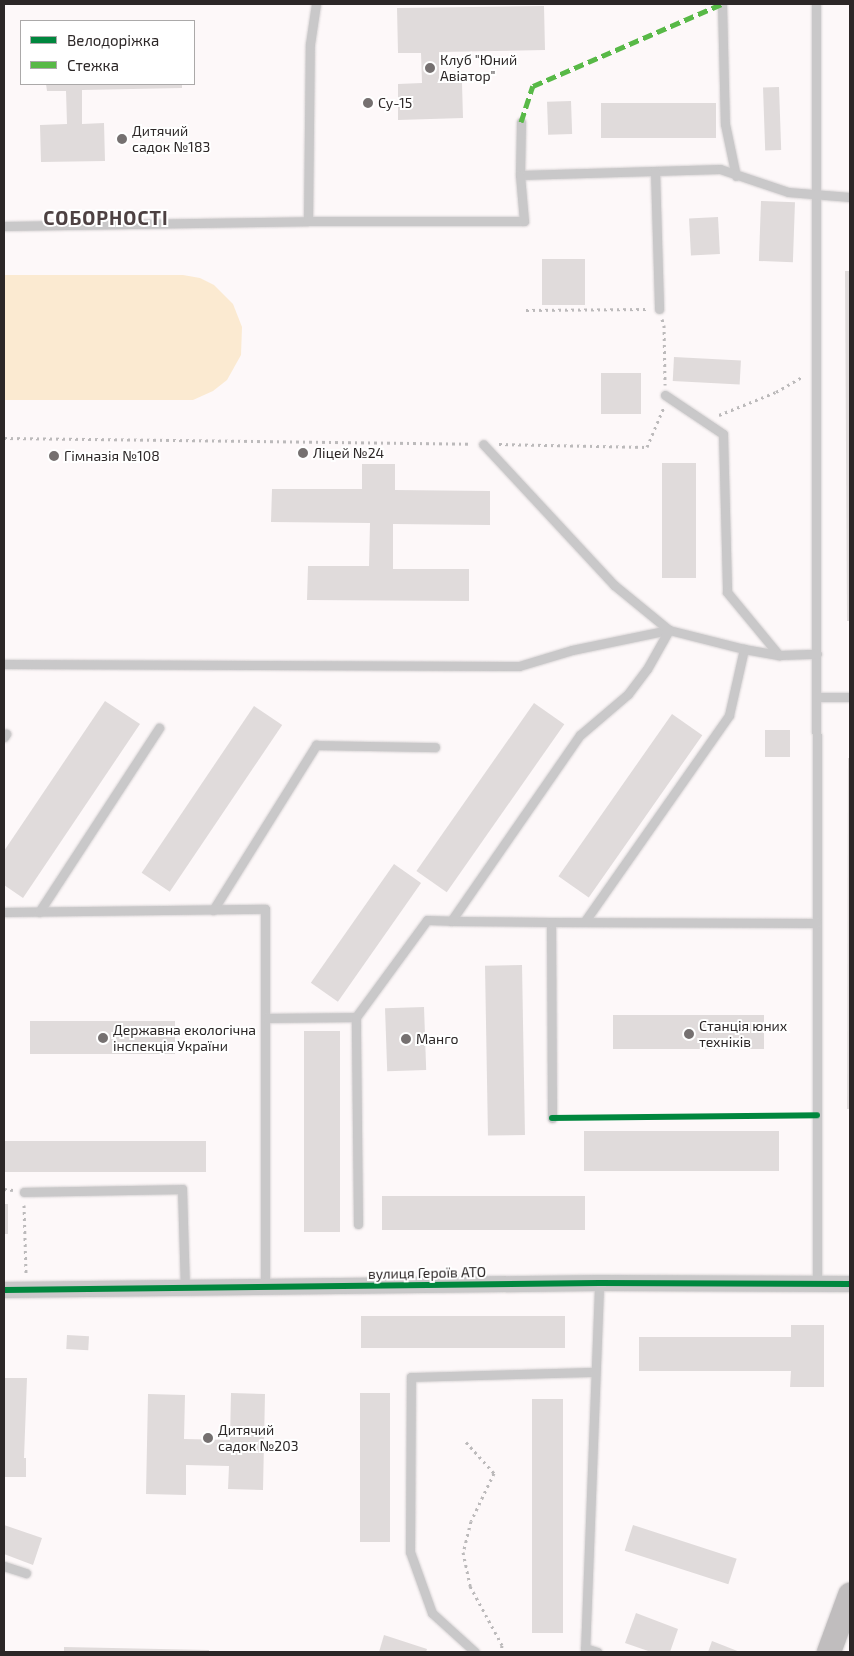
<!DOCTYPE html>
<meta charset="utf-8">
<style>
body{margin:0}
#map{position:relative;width:854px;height:1656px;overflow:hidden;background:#fdf8f9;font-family:"Exo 2",sans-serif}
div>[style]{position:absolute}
.green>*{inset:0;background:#fbead1}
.building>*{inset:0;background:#e0dbdb;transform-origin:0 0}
.path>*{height:3px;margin-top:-1.5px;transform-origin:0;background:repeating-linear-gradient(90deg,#bcbabb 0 2.5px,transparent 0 6.5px)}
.roads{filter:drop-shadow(0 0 1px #d7d3d4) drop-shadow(0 0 1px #d7d3d4)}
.service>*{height:9px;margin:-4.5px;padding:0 4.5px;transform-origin:4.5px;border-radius:4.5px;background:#c9c8c9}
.minor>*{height:16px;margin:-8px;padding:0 8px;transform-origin:8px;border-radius:8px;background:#c9c8c9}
.secondary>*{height:24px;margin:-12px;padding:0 12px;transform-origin:12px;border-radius:12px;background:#c0bdbe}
.quiet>*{height:5px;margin-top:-2.5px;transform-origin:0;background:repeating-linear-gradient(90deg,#58b947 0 10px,transparent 0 15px)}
.cycleway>*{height:6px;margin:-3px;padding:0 3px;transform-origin:3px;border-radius:3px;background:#00873e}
.dots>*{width:14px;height:14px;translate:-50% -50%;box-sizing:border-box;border:2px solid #fff;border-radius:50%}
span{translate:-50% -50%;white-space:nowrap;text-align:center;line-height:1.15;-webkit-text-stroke:4px #fff;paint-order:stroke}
.poi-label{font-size:14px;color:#2c2727}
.left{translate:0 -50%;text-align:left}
.street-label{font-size:14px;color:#2c2727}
.district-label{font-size:19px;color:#4d4142;font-weight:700;letter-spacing:1px}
.frame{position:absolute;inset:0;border:5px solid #2c2727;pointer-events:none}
.legend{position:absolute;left:20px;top:20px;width:175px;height:65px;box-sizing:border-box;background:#fff;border:1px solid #aba9a9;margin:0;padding:6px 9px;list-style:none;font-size:15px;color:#2c2727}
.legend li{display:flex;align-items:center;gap:10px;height:25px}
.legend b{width:25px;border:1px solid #aba9a9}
</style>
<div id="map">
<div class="green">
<div style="clip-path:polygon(4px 275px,183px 275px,200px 278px,214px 285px,233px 304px,242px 327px,241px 355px,227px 380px,213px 391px,193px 400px,4px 400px)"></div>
</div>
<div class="building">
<div style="clip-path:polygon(544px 6px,545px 50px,439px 52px,439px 83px,462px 83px,463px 118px,398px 120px,398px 84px,422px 83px,421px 53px,398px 53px,397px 8px)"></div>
<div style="clip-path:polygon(46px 84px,182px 84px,182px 88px,82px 90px,82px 124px,104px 123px,105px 161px,41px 162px,40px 125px,67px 124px,66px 91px,47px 91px)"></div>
<div style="left:779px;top:87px;width:63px;height:16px;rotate:88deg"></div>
<div style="left:571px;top:101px;width:33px;height:24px;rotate:88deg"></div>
<div style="left:716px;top:103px;width:35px;height:115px;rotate:90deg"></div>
<div style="left:761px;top:201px;width:34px;height:60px;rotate:2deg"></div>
<div style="left:718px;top:217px;width:37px;height:29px;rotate:87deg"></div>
<div style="left:585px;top:259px;width:46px;height:43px;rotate:90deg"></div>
<div style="clip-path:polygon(845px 271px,850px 271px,850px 621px,847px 621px)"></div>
<div style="left:674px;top:357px;width:67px;height:24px;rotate:3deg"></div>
<div style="left:601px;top:373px;width:40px;height:41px"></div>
<div style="left:662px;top:463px;width:34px;height:115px"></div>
<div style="clip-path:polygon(362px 464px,395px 464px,395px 490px,490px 491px,490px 525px,393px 524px,393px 569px,469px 569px,469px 601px,307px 600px,308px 566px,369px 566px,370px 523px,271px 522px,272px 489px,362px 489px)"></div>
<div style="clip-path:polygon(105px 701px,140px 724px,23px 898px,4px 885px,4px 851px)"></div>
<div style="left:534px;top:703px;width:37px;height:205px;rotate:35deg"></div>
<div style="left:254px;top:706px;width:34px;height:201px;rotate:34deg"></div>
<div style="left:672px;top:714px;width:37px;height:198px;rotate:35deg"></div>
<div style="left:765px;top:730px;width:25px;height:27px"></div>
<div style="clip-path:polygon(848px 758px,850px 758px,850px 1109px,847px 1109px)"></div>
<div style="left:394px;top:864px;width:33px;height:145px;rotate:35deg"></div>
<div style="left:522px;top:965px;width:170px;height:37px;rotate:89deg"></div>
<div style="left:424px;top:1007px;width:63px;height:39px;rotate:88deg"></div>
<div style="left:764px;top:1015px;width:34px;height:151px;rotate:90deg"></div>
<div style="left:175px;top:1021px;width:33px;height:145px;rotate:90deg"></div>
<div style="left:304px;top:1031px;width:36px;height:201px"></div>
<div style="left:584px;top:1131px;width:195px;height:40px"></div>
<div style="left:206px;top:1141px;width:31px;height:202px;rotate:90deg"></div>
<div style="left:382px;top:1196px;width:203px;height:34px"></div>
<div style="left:4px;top:1204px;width:4px;height:30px"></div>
<div style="left:565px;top:1316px;width:32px;height:204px;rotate:90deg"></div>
<div style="clip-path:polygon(791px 1325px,824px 1325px,824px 1387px,790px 1387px,791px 1371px,639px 1371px,639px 1337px,791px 1337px)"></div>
<div style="left:67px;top:1335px;width:22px;height:14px;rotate:3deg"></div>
<div style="clip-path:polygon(4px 1378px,27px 1378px,24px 1458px,26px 1458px,26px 1477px,4px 1477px)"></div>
<div style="clip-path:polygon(231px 1393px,265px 1394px,263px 1490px,228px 1489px,229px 1466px,186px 1465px,186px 1495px,146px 1494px,148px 1394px,185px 1395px,184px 1439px,230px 1440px)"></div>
<div style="left:360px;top:1393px;width:30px;height:149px"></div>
<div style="left:563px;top:1399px;width:234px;height:31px;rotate:90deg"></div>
<div style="clip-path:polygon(4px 1525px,42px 1538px,33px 1565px,4px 1554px)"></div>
<div style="left:633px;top:1525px;width:109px;height:27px;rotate:18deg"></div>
<div style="clip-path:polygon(636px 1613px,678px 1629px,670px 1652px,651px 1652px,625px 1643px)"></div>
<div style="clip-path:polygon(384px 1635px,427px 1649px,426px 1652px,379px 1652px)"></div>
<div style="clip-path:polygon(712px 1641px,740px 1652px,708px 1652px)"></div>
<div style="clip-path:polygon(64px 1647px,209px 1650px,209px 1652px,64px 1652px)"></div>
</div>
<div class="path">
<div style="left:526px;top:310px;width:122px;rotate:-0.5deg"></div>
<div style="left:662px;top:319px;width:6px;rotate:72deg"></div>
<div style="left:664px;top:325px;width:60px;rotate:89deg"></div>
<div style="left:719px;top:415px;width:61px;rotate:-22deg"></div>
<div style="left:776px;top:392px;width:32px;rotate:-30deg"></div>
<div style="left:4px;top:438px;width:467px;rotate:0.7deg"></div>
<div style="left:499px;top:444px;width:148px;rotate:1.2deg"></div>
<div style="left:647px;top:447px;width:43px;rotate:-67deg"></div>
<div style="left:4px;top:1189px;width:9px;rotate:6deg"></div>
<div style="left:24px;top:1205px;width:68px;rotate:88.3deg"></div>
<div style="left:466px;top:1442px;width:42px;rotate:47.9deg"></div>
<div style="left:494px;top:1473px;width:53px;rotate:115.6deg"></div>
<div style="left:471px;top:1521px;width:32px;rotate:104deg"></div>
<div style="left:463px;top:1552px;width:35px;rotate:78deg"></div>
<div style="left:470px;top:1586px;width:67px;rotate:61.5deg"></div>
<div style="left:502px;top:1645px;width:7px;rotate:98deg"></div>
</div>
<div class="roads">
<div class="service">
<div style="left:722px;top:4px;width:120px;rotate:88.6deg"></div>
<div style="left:725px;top:124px;width:53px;rotate:78.1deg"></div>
<div style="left:816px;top:4px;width:1280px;rotate:89.96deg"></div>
<div style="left:521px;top:122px;width:53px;rotate:91.1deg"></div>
<div style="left:520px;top:175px;width:200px;rotate:-1.7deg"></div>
<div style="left:720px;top:169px;width:72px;rotate:18.7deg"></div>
<div style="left:788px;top:192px;width:62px;rotate:4.6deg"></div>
<div style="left:655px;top:171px;width:138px;rotate:88.3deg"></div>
<div style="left:308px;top:221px;width:177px;rotate:-89.4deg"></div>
<div style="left:310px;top:44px;width:40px;rotate:-81.5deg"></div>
<div style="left:4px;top:226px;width:304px;rotate:-0.9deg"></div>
<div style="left:308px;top:221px;width:216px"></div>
<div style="left:524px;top:221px;width:46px;rotate:-95deg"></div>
<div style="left:665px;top:395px;width:70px;rotate:33.9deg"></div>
<div style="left:723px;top:434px;width:158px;rotate:88.5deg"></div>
<div style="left:727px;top:592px;width:82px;rotate:50.5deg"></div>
<div style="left:4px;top:664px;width:515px;rotate:0.22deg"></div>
<div style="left:519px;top:666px;width:55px;rotate:-16.8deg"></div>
<div style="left:572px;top:650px;width:99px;rotate:-11.7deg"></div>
<div style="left:669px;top:630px;width:77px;rotate:14.2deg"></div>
<div style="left:744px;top:649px;width:36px;rotate:10deg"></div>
<div style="left:779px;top:655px;width:38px;rotate:-2deg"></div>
<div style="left:817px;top:697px;width:33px"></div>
<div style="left:4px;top:737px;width:4px;rotate:-56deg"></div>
<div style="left:213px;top:910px;width:195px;rotate:-58deg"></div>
<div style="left:316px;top:745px;width:119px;rotate:1deg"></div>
<div style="left:4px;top:912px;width:261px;rotate:-0.7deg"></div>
<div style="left:265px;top:909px;width:379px;rotate:90deg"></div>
<div style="left:39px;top:912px;width:220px;rotate:-56.9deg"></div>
<div style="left:451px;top:921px;width:100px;rotate:0.6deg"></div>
<div style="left:551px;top:922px;width:196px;rotate:89.7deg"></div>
<div style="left:585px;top:921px;width:251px;rotate:-55deg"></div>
<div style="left:729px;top:715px;width:68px;rotate:-77.2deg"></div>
<div style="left:551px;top:922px;width:266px;rotate:0.2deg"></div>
<div style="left:266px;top:1018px;width:90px;rotate:-0.6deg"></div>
<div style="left:24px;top:1192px;width:158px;rotate:-1.1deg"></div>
<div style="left:182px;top:1189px;width:99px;rotate:88.3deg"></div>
<div style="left:358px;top:1224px;width:207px;rotate:-90.6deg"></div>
<div style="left:356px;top:1017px;width:120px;rotate:-53.8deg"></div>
<div style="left:427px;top:920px;width:24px;rotate:2deg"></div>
<div style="left:451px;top:921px;width:226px;rotate:-55.3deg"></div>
<div style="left:580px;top:735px;width:63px;rotate:-40.5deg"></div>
<div style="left:628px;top:694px;width:31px;rotate:-53deg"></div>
<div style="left:647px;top:669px;width:45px;rotate:-60.6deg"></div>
<div style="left:669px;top:630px;width:71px;rotate:-140.7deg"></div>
<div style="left:614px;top:585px;width:192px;rotate:-132.9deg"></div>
<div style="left:4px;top:1566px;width:23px;rotate:18deg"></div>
<div style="left:585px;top:1648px;width:13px;rotate:18deg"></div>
<div style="left:475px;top:1652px;width:58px;rotate:-137.8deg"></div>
<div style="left:432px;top:1613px;width:65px;rotate:-109.8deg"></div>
<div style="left:410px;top:1552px;width:175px;rotate:-89.7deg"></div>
<div style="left:411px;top:1377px;width:183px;rotate:-1.6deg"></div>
<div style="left:585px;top:1652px;width:369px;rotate:-87.8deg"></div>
</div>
<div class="minor">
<div style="left:4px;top:1290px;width:595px;rotate:-0.67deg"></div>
<div style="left:599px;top:1283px;width:251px;rotate:0.2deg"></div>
</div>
<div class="secondary">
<div style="left:829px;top:1652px;width:61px;rotate:-69.8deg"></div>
</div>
</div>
<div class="quiet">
<div style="left:521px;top:122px;width:38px;rotate:-72deg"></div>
<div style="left:533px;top:86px;width:206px;rotate:-23.5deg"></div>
</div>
<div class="cycleway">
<div style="left:552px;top:1118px;width:265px;rotate:-0.6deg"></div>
<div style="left:4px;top:1290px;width:595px;rotate:-0.67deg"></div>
<div style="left:599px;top:1283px;width:251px;rotate:0.2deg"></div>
</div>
<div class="dots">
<div style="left:430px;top:68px;background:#757070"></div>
<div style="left:368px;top:103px;background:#757070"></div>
<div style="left:122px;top:139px;background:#757070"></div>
<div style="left:303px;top:453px;background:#757070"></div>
<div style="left:54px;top:456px;background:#757070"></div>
<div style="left:689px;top:1034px;background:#757070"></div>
<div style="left:103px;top:1038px;background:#757070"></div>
<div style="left:406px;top:1039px;background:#757070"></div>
<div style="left:208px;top:1438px;background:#757070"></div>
</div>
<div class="poi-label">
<span class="left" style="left:440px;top:68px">Клуб "Юний<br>Авіатор"</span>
<span class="left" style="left:378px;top:103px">Су-15</span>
<span class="left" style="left:132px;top:139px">Дитячий<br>садок №183</span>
<span class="left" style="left:313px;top:453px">Ліцей №24</span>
<span class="left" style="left:64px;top:456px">Гімназія №108</span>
<span class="left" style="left:699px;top:1034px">Станція юних<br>техніків</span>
<span class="left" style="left:113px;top:1038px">Державна екологічна<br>інспекція України</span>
<span class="left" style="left:416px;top:1039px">Манго</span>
<span class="left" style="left:218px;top:1438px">Дитячий<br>садок №203</span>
</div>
<div class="street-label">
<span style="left:427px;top:1273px;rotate:-1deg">вулиця Героїв АТО</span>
</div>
<div class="district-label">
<span style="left:106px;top:218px">СОБОРНОСТІ</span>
</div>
<div class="frame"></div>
<ul class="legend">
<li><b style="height:6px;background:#00873e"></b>Велодоріжка</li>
<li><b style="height:6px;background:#58b947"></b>Стежка</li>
</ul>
</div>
